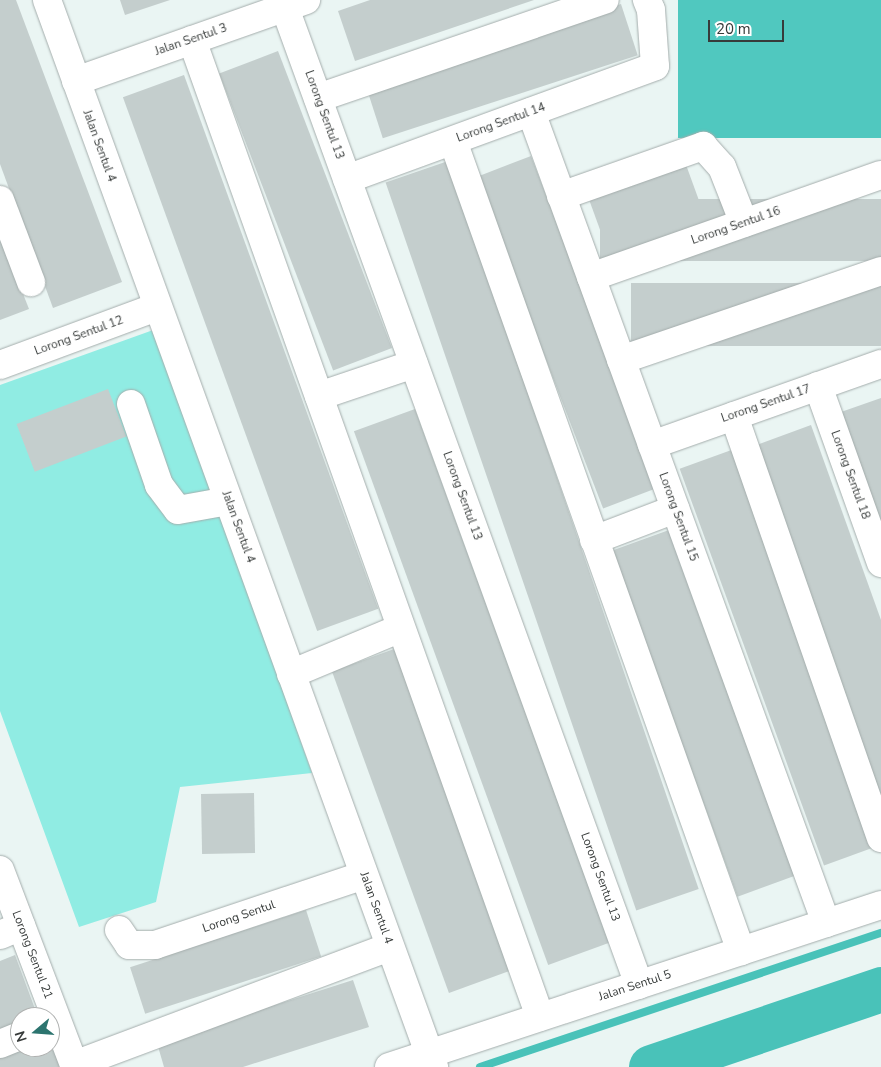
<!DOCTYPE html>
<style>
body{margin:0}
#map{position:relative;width:881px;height:1067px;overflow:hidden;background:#eaf5f3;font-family:"Nunito Sans",sans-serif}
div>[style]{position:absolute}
.green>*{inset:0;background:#90ece3}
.forest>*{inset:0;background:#50c8bf;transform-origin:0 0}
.stream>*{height:8px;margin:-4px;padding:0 4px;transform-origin:4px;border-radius:4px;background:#49c2b9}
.river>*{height:45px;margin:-22.5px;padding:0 22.5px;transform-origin:22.5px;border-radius:22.5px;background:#49c2b9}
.building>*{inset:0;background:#c4cecd;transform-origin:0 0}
.roads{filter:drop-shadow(0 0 1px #a4adac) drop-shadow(0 0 1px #a4adac)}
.minor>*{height:28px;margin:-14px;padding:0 14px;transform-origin:14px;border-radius:14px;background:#fff}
span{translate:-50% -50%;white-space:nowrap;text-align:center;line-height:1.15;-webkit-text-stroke:5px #fff;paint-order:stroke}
.street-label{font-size:12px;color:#373b3a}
.north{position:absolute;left:10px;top:1007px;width:50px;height:50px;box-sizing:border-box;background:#fff;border:1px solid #afb1b0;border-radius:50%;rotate:252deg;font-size:14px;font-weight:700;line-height:20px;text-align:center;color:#373b3a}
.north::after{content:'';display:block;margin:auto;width:18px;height:22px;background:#2c746f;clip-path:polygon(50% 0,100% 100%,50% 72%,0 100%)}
.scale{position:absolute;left:708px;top:20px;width:76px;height:22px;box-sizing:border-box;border:2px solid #373b3a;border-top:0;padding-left:6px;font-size:15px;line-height:18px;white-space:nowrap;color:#373b3a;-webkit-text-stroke:4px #fff;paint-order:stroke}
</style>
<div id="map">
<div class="green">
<div style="clip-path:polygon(156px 329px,312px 773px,180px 787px,156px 902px,79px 927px,0 711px,0 385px)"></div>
</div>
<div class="forest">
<div style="left:678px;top:0;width:203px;height:138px"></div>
</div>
<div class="stream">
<div style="left:480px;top:1067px;width:423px;rotate:-18.5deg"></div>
</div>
<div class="river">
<div style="left:651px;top:1067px;width:243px;rotate:-18.7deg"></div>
</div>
<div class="building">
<div style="clip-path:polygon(0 0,16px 0,122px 282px,53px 308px,0 164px)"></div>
<div style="clip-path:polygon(120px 0,170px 0,125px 15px)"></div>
<div style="clip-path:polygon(370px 0,534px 0,355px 61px,338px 11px)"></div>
<div style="left:621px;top:4px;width:54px;height:268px;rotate:72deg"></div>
<div style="left:278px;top:51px;width:318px;height:63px;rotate:69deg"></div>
<div style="left:184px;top:75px;width:568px;height:65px;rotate:70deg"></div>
<div style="left:531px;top:156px;width:355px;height:59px;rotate:69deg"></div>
<div style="left:448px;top:161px;width:770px;height:66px;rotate:71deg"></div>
<div style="left:685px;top:162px;width:59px;height:103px;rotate:70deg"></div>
<div style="left:881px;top:199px;width:62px;height:281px;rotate:90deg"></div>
<div style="clip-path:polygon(0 235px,29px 309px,0 320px)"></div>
<div style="left:881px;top:283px;width:63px;height:250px;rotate:90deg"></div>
<div style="left:108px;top:389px;width:51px;height:98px;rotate:69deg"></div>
<div style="clip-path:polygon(881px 398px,881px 523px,841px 412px)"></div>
<div style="left:415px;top:409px;width:568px;height:65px;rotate:70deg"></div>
<div style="clip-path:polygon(811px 425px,881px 620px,881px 801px,754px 446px)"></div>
<div style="left:737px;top:448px;width:422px;height:61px;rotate:70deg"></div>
<div style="left:669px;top:530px;width:368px;height:61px;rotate:70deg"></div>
<div style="left:394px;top:649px;width:342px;height:66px;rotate:70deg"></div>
<div style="left:254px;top:793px;width:60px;height:53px;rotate:89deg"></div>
<div style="left:306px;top:910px;width:49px;height:185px;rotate:72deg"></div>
<div style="clip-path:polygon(15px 955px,38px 1017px,20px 1017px,20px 1026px,0 1033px,0 961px)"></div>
<div style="clip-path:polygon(353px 980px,369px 1027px,243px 1067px,164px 1067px,157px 1043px)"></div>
<div style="clip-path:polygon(50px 1034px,62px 1067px,0 1067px,0 1054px,20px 1047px,50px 1047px)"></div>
</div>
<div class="roads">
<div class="minor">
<div style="left:47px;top:0;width:1135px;rotate:70.06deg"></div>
<div style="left:285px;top:8px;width:1039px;rotate:70.08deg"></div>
<div style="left:192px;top:40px;width:1037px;rotate:70.39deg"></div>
<div style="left:76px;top:81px;width:244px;rotate:-19.4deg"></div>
<div style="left:318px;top:98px;width:303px;rotate:-18.9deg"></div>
<div style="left:531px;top:112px;width:863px;rotate:70.01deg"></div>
<div style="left:453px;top:141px;width:860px;rotate:70.43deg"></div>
<div style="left:347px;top:179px;width:328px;rotate:-20.1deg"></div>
<div style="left:655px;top:66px;width:56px;rotate:-94.1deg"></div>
<div style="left:651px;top:10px;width:11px;rotate:-112deg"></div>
<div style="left:561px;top:196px;width:151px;rotate:-19.4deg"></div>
<div style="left:703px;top:146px;width:28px;rotate:48deg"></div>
<div style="left:722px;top:167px;width:60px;rotate:68.6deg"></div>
<div style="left:0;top:200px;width:88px;rotate:69.3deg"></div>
<div style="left:591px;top:277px;width:307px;rotate:-19.4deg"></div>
<div style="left:621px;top:360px;width:275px;rotate:-18.9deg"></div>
<div style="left:0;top:365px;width:167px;rotate:-20.3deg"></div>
<div style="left:818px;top:386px;width:188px;rotate:70.4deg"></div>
<div style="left:319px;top:396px;width:100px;rotate:-18.6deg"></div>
<div style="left:131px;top:404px;width:86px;rotate:70.9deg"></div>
<div style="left:159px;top:485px;width:31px;rotate:53deg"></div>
<div style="left:178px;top:510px;width:51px;rotate:-10.2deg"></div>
<div style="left:734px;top:416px;width:447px;rotate:70.8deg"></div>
<div style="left:652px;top:445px;width:243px;rotate:-19.5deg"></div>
<div style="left:594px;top:540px;width:87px;rotate:-20.9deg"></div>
<div style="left:291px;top:674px;width:119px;rotate:-22.7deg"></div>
<div style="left:0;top:870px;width:211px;rotate:69.2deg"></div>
<div style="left:119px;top:930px;width:18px;rotate:56deg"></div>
<div style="left:129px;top:945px;width:26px"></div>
<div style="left:155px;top:945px;width:220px;rotate:-18.5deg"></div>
<div style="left:0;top:935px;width:23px;rotate:-23deg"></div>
<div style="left:0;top:1044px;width:22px;rotate:-22deg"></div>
<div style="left:74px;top:1065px;width:337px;rotate:-20.5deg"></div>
<div style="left:389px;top:1067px;width:518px;rotate:-18.23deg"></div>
</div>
</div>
<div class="street-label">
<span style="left:191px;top:40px;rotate:-19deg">Jalan Sentul 3</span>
<span style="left:324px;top:115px;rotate:70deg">Lorong Sentul 13</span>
<span style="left:501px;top:123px;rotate:-20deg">Lorong Sentul 14</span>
<span style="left:99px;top:146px;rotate:70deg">Jalan Sentul 4</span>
<span style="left:736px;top:226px;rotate:-19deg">Lorong Sentul 16</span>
<span style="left:79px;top:336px;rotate:-20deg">Lorong Sentul 12</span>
<span style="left:766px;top:404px;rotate:-19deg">Lorong Sentul 17</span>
<span style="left:850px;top:475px;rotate:70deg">Lorong Sentul 18</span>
<span style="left:462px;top:496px;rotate:70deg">Lorong Sentul 13</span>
<span style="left:678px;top:517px;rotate:70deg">Lorong Sentul 15</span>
<span style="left:238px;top:527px;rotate:70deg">Jalan Sentul 4</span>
<span style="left:600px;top:877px;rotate:70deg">Lorong Sentul 13</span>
<span style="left:376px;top:908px;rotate:70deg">Jalan Sentul 4</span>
<span style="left:239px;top:917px;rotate:-19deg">Lorong Sentul</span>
<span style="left:32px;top:955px;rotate:69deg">Lorong Sentul 21</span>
<span style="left:635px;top:986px;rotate:-18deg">Jalan Sentul 5</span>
</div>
<div class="north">N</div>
<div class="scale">20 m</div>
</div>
